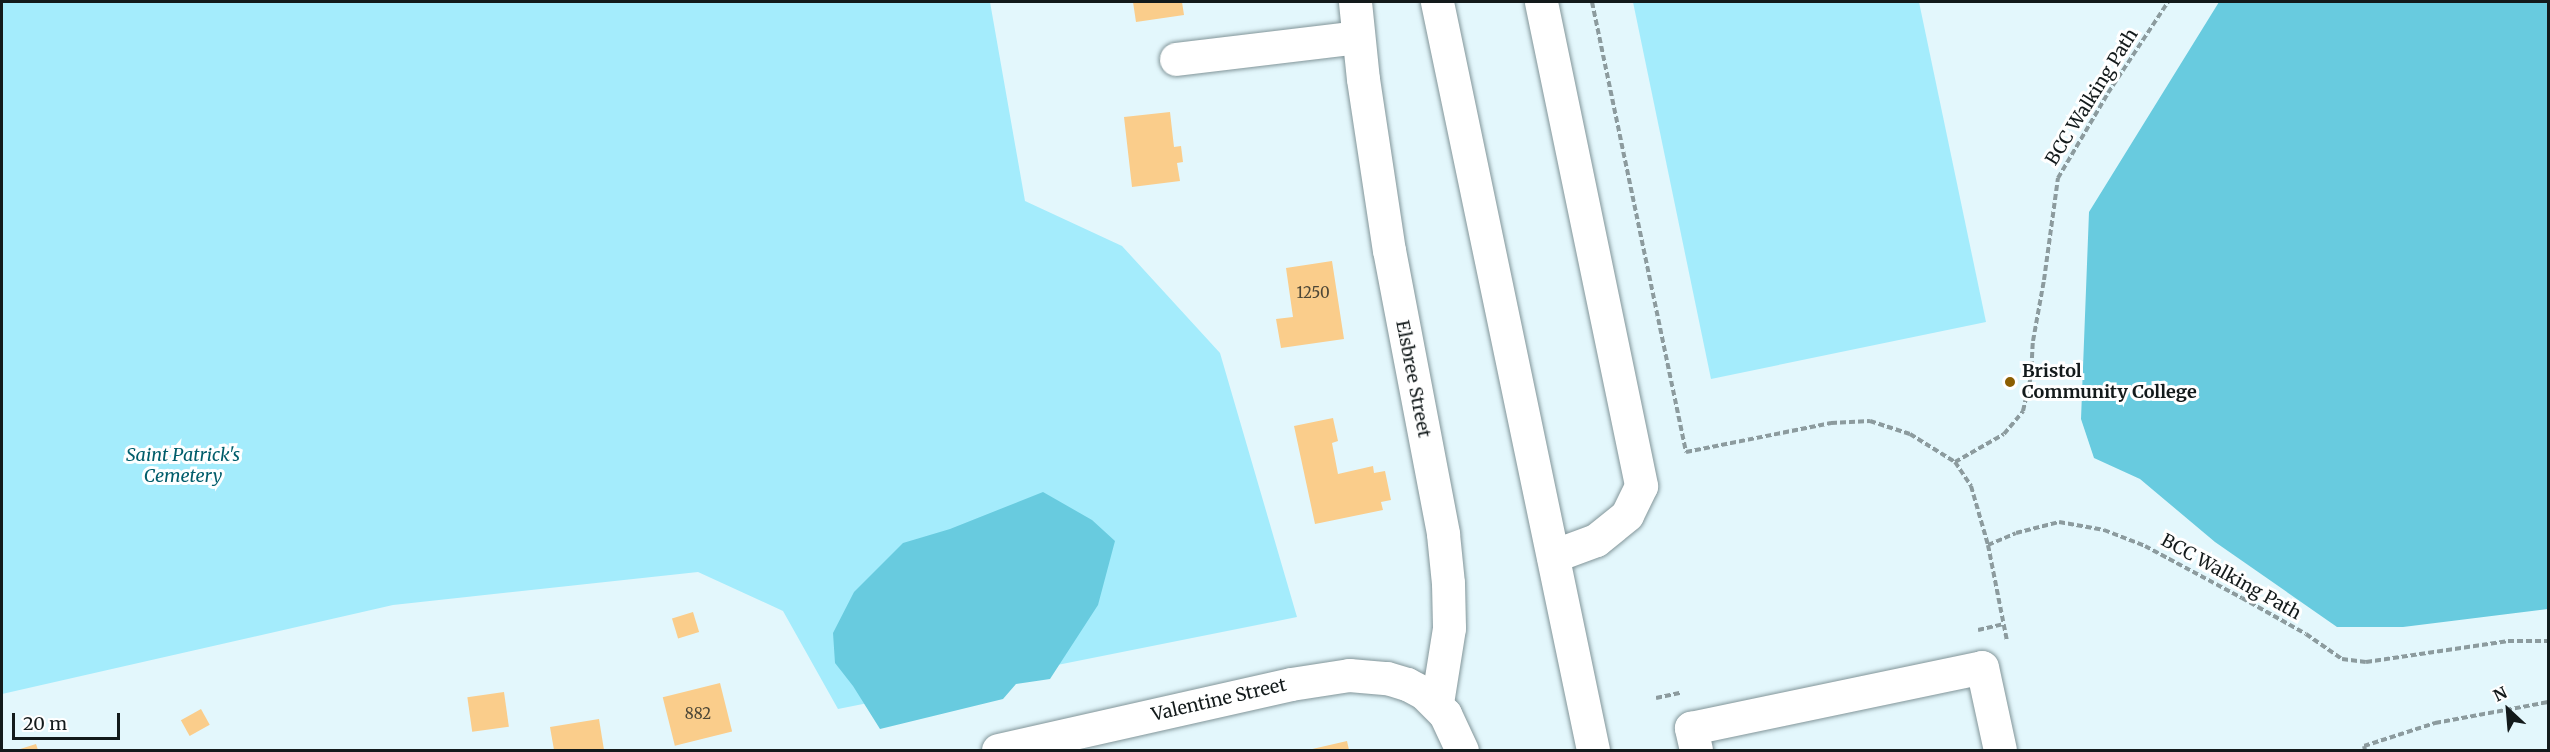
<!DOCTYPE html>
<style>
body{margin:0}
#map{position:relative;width:2550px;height:752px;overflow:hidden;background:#e3f7fc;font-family:Merriweather,serif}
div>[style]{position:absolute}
.green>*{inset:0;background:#a4ecfc}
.water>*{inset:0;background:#68cbdf}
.building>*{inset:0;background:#facd8b;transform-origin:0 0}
.path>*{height:4px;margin-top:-2px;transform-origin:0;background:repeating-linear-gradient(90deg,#8c9b9e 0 6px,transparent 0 9px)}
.roads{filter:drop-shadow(0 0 2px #829599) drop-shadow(0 0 2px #829599)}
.minor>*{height:33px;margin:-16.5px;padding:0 16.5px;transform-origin:16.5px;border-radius:16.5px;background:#fff}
.dots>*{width:16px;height:16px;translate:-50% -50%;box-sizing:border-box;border:3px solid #fff;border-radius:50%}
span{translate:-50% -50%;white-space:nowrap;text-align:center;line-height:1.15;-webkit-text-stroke:6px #fff;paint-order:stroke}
.number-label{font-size:15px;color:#4d4737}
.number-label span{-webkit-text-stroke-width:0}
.street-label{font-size:18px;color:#131a1b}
.poi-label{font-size:18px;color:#131a1b;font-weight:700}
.left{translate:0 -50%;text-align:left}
.park-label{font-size:18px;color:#015d6b;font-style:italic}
.frame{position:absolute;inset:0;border:3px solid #131a1b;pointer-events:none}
.north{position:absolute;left:2478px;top:680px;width:60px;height:60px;-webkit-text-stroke:4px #fff;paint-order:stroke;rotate:334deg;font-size:16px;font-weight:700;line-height:24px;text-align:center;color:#131a1b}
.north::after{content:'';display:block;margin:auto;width:21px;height:27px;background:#131a1b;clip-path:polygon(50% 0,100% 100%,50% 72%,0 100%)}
.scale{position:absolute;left:12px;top:713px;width:108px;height:27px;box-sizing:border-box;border:3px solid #131a1b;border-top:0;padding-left:8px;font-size:18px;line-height:21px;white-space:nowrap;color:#131a1b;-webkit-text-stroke:4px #fff;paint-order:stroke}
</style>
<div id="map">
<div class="green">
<div style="clip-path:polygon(2px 2px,990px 2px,1025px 201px,1122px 246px,1220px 353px,1297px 617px,838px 709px,783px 611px,698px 572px,393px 605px,2px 694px)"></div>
<div style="clip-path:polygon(1633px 2px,1919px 2px,1986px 322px,1711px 379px)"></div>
</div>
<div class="water">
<div style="clip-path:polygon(2219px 2px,2548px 2px,2548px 609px,2403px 627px,2337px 627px,2215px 542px,2140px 479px,2094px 458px,2081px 419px,2089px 212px)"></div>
<div style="clip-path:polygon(1043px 492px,1092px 520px,1115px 541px,1098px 605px,1050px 679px,1016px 684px,1003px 699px,880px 729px,853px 686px,835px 663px,833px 633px,854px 592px,903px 543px,950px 529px)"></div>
</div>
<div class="building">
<div style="clip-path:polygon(1133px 2px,1182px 2px,1184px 15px,1136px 22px)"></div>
<div style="clip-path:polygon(1170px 112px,1174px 147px,1181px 146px,1183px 162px,1177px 163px,1180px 181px,1132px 187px,1124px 117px)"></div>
<div style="clip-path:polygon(1332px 261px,1344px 339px,1281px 348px,1276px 319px,1293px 317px,1286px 268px)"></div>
<div style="clip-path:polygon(1333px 418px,1338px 441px,1332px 443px,1338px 474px,1373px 466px,1374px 473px,1385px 471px,1391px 500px,1381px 502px,1383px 510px,1315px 524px,1294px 426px)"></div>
<div style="left:693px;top:612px;width:21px;height:22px;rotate:73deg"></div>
<div style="left:720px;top:683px;width:50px;height:59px;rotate:76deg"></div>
<div style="left:504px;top:692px;width:35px;height:37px;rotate:82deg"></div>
<div style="left:201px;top:709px;width:18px;height:23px;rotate:61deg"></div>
<div style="clip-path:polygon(599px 719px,604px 750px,554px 750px,550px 727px)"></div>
<div style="clip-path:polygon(1347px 741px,1349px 750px,1308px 750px)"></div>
<div style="clip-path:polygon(36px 744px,38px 750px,17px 750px)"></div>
</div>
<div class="path">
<div style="left:1592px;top:2px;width:460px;rotate:78.2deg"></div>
<div style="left:1686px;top:452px;width:148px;rotate:-11.3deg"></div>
<div style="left:1831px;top:423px;width:39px;rotate:-3deg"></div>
<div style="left:1870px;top:421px;width:42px;rotate:18deg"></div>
<div style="left:1910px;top:434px;width:53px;rotate:31.9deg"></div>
<div style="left:1955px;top:462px;width:29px;rotate:56deg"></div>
<div style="left:1971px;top:486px;width:61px;rotate:73.9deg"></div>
<div style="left:1988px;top:545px;width:30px;rotate:-23deg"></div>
<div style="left:2016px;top:533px;width:44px;rotate:-14.3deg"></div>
<div style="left:2059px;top:522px;width:46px;rotate:10.1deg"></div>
<div style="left:2104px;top:530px;width:44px;rotate:21.3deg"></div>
<div style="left:2145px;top:546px;width:110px;rotate:28.2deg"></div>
<div style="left:2242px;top:598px;width:73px;rotate:29.4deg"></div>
<div style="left:2306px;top:634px;width:44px;rotate:34.8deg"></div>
<div style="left:2342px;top:659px;width:24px;rotate:7deg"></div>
<div style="left:2366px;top:662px;width:144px;rotate:-8.4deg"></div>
<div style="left:2508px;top:641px;width:40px"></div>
<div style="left:1955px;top:462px;width:56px;rotate:-29.7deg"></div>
<div style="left:2004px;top:434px;width:30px;rotate:-50deg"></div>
<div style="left:2023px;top:411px;width:36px;rotate:-77deg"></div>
<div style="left:2031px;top:376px;width:35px;rotate:-87deg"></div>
<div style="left:2033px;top:341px;width:62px;rotate:-79.8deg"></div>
<div style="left:2044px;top:280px;width:103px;rotate:-82.2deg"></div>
<div style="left:2058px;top:178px;width:99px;rotate:-59.5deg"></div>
<div style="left:2108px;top:93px;width:109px;rotate:-56.6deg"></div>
<div style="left:1988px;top:545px;width:98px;rotate:78.8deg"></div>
<div style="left:1978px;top:630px;width:26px;rotate:-13deg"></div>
<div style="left:1656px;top:698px;width:25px;rotate:-12deg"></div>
<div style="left:2365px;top:750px;width:4px;rotate:-104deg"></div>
<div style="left:2364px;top:746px;width:75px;rotate:-17.9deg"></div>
<div style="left:2435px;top:723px;width:115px;rotate:-10.5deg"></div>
</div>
<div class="roads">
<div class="minor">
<div style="left:1355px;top:2px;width:77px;rotate:84.1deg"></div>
<div style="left:1363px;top:79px;width:173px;rotate:81.4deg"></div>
<div style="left:1389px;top:250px;width:289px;rotate:79.2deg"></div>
<div style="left:1443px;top:534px;width:49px;rotate:84.2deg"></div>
<div style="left:1448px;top:583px;width:45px;rotate:88.7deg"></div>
<div style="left:1449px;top:628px;width:76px;rotate:99.1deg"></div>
<div style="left:1437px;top:2px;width:764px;rotate:78.22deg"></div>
<div style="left:1541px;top:2px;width:494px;rotate:78.3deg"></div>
<div style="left:1641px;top:486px;width:32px;rotate:116deg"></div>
<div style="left:1627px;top:515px;width:40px;rotate:141deg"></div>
<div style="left:1596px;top:540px;width:46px;rotate:159.6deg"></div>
<div style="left:1176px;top:59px;width:183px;rotate:-6.9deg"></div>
<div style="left:998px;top:750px;width:300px;rotate:-12.7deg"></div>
<div style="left:1291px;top:684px;width:59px;rotate:-8.8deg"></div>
<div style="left:1349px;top:675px;width:38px;rotate:5deg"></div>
<div style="left:1387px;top:678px;width:21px;rotate:17deg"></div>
<div style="left:1407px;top:684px;width:19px;rotate:28deg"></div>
<div style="left:1424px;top:693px;width:30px;rotate:45deg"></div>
<div style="left:1445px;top:714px;width:40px;rotate:65deg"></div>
<div style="left:1696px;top:750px;width:23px;rotate:-103deg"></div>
<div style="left:1691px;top:728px;width:297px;rotate:-11.8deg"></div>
<div style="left:1982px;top:667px;width:85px;rotate:77.8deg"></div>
</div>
</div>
<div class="dots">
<div style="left:2010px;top:382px;background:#8b5e01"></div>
</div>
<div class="number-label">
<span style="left:1313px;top:293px">1250</span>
<span style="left:698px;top:714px">882</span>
</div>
<div class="street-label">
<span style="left:2092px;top:97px;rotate:-58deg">BCC Walking Path</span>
<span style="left:1413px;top:379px;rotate:79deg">Elsbree Street</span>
<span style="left:2231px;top:577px;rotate:29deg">BCC Walking Path</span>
<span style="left:1219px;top:700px;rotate:-13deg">Valentine Street</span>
</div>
<div class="poi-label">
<span class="left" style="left:2022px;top:382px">Bristol<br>Community College</span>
</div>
<div class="park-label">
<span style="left:183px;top:466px">Saint Patrick's<br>Cemetery</span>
</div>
<div class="frame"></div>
<div class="north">N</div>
<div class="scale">20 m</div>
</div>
